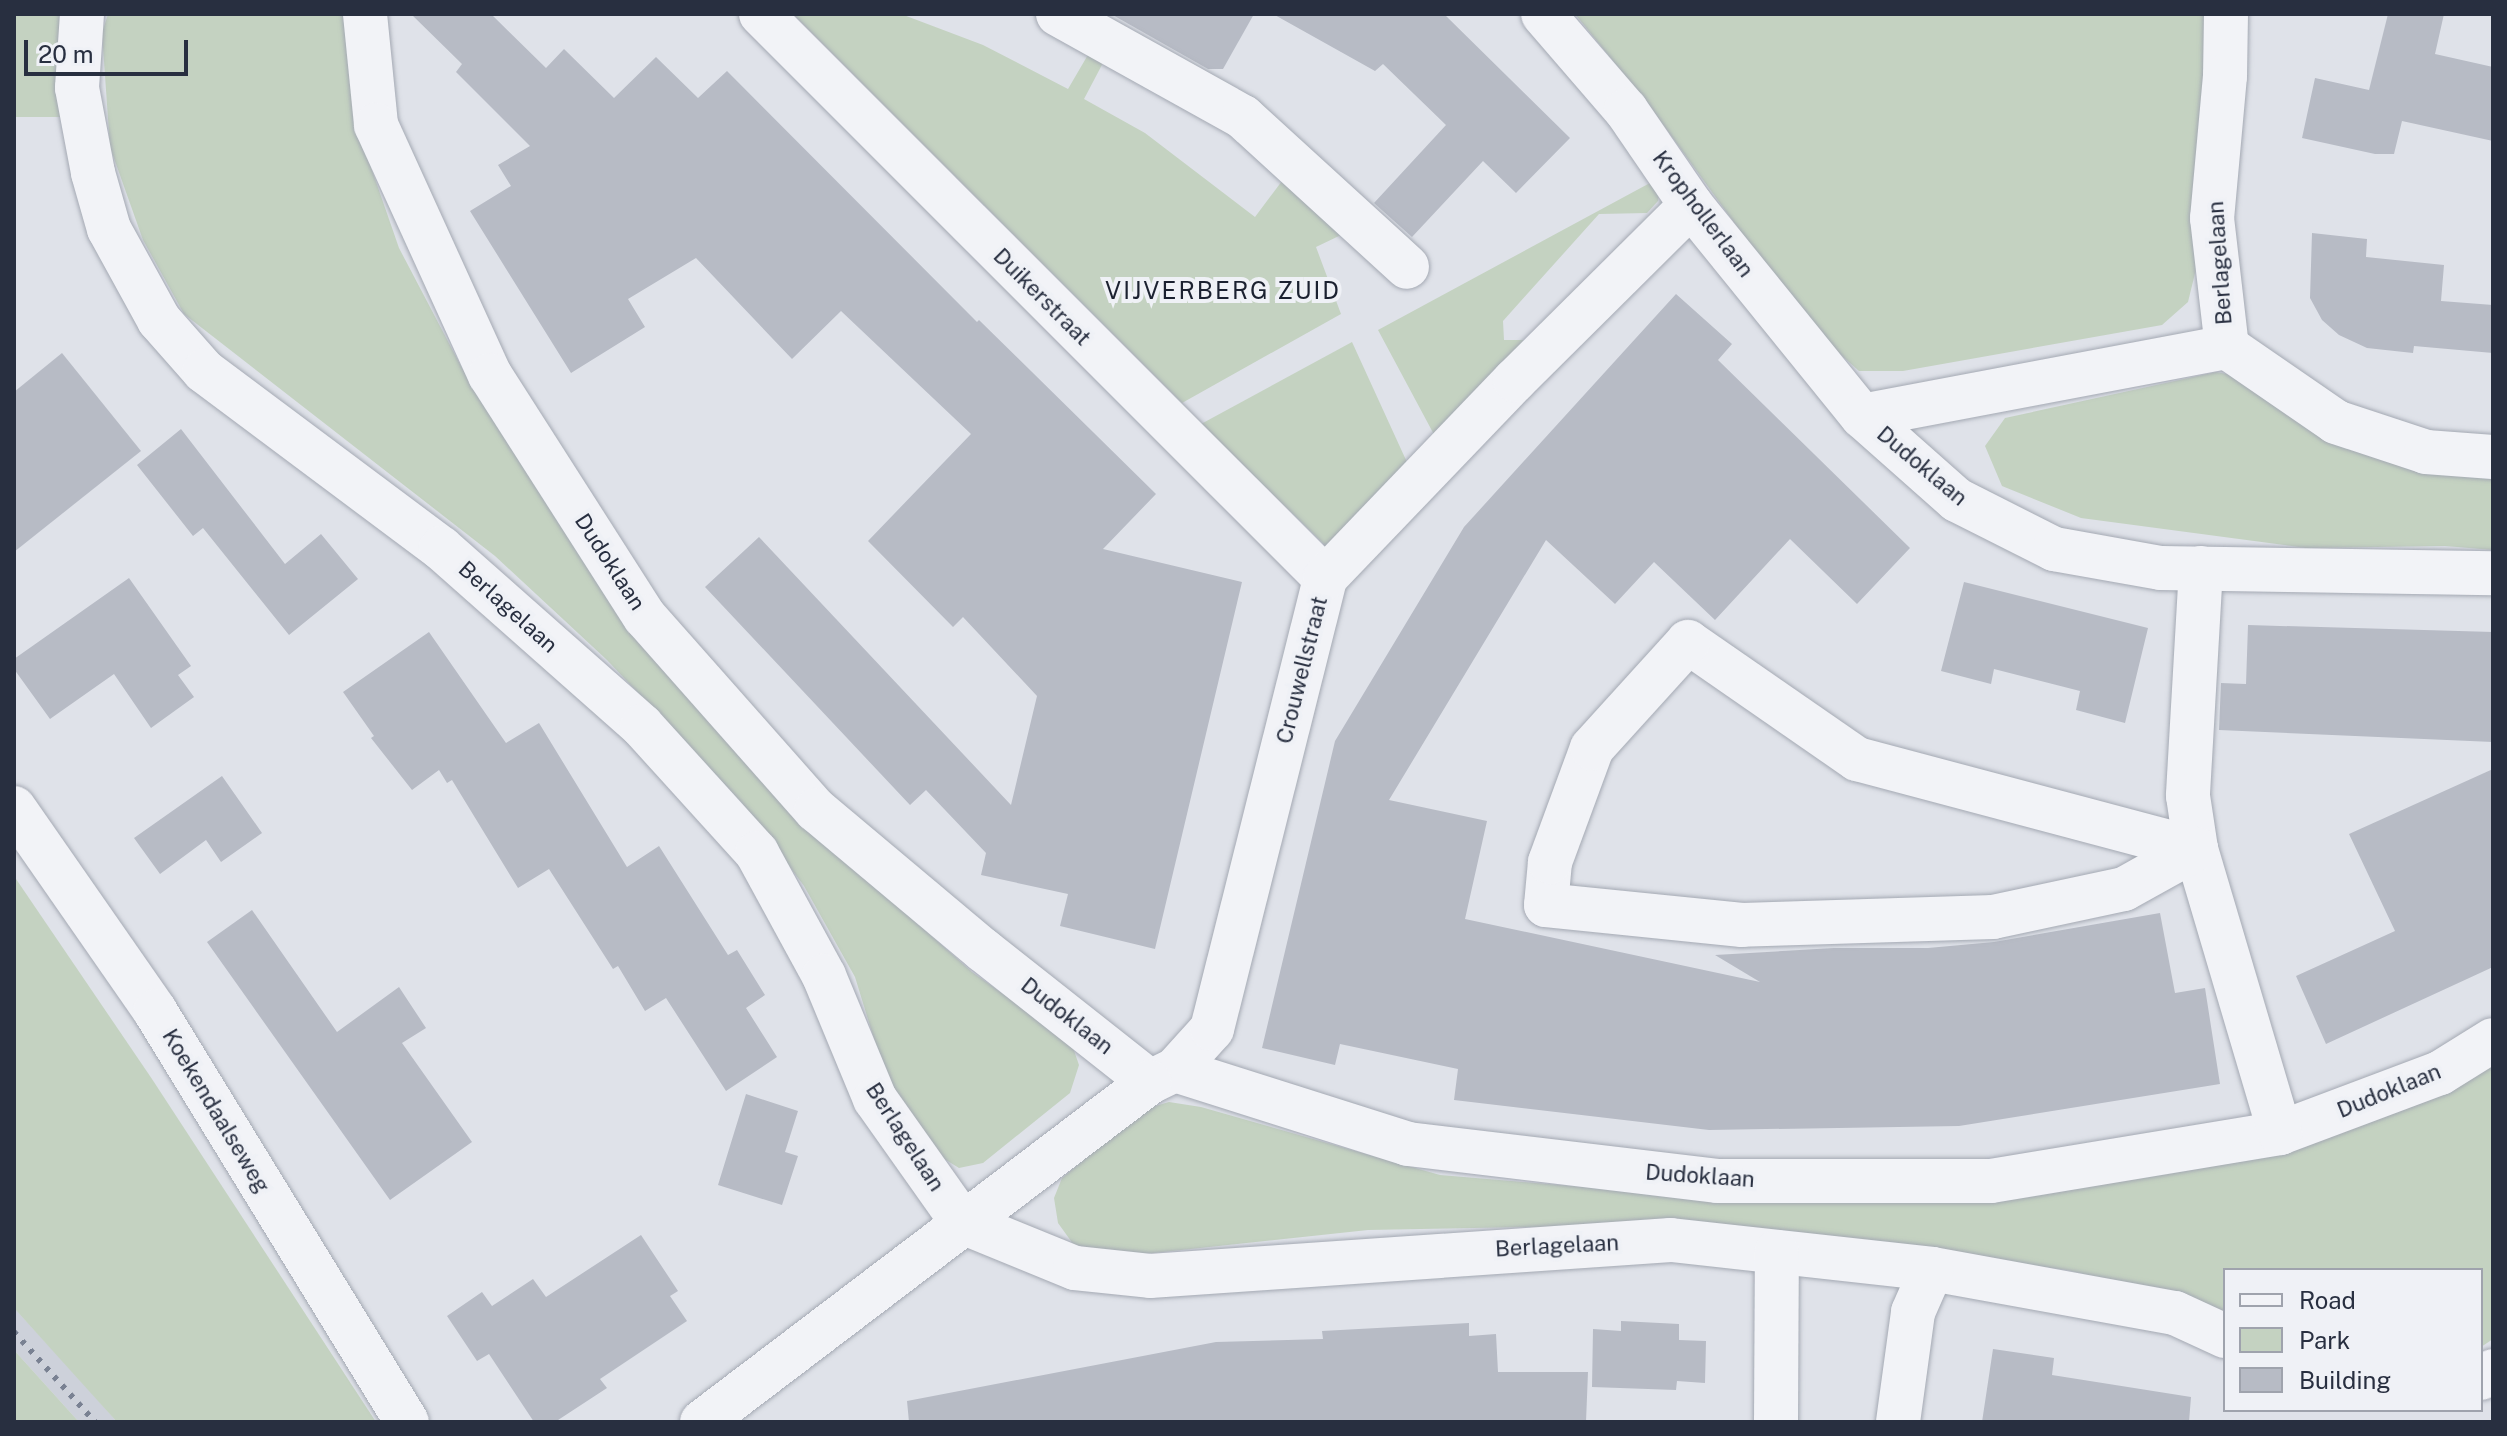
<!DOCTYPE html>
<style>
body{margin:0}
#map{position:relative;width:2507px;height:1436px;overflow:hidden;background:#dfe2e9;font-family:"Public Sans",sans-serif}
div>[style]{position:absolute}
.built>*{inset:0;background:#cdd1da}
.green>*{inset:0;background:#c4d2c1;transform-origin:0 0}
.building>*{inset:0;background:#b7bbc5}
.roads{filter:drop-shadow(0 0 2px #a4a9b3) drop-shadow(0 0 2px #a4a9b3)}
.street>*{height:44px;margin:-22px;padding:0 22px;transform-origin:22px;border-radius:22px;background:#f2f3f7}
.rail>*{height:6px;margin-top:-3px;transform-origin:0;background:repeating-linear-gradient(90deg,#798192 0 4px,transparent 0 12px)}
span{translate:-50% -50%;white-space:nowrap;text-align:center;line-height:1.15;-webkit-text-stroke:8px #eff1f6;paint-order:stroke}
.street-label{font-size:22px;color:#282f40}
.neighbourhood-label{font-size:24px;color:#1b2130;letter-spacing:2px}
.frame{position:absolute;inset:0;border:16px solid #282f40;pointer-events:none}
.legend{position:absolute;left:2223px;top:1268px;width:260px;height:144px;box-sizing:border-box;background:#eff1f6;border:2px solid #9fa3ad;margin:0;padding:10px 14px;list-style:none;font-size:24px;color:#282f40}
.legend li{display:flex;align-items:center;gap:16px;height:40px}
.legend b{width:40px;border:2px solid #9fa3ad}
.scale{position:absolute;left:24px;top:40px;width:164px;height:36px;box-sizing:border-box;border:4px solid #282f40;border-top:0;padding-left:10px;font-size:24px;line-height:28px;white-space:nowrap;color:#282f40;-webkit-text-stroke:6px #eff1f6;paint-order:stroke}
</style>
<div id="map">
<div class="built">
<div style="clip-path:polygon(14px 1308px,83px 1383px,117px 1422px,79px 1422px,14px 1350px)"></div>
</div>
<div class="green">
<div style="left:14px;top:14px;width:59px;height:103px"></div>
<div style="clip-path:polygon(108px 14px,343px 14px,358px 130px,399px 248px,462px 368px,520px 459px,842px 856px,972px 972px,1071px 1042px,1079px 1065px,1070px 1093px,983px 1163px,959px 1168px,938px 1155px,904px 1112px,879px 1055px,855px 977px,804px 886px,742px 803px,607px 660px,495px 556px,184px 314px,143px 240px,110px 147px,102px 33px)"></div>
<div style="clip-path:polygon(793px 14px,901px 14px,983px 45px,1068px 89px,1089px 53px,1104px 61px,1084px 99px,1145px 133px,1255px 217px,1282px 181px,1341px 235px,1316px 247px,1341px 314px,1182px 403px)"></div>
<div style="clip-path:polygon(1575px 14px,2207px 14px,2208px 86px,2195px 161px,2197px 265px,2188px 302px,2162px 325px,1903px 371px,1859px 371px,1822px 338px,1754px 250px,1651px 108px)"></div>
<div style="clip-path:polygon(1661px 177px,1658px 201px,1647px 213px,1599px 214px,1503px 321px,1504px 340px,1523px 340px,1527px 345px,1438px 442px,1378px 330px)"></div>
<div style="clip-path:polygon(1352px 342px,1411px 471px,1330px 550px,1201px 424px)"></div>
<div style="clip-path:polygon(2216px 372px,2238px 376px,2493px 476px,2493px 550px,2445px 546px,2306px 548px,2081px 518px,2002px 486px,1985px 446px,2005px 418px)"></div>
<div style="clip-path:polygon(14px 876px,152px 1079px,376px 1422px,117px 1422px,14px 1308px)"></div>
<div style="clip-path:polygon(2493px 1059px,2493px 1339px,2481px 1347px,2481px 1270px,2225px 1270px,2225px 1314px,2194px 1301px,2067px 1270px,1805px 1239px,1587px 1226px,1368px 1230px,1135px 1255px,1076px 1248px,1058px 1223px,1054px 1198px,1062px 1178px,1145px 1109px,1169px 1102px,1201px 1107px,1440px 1175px,1762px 1202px,1924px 1198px)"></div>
<div style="clip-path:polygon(14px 1350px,79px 1422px,14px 1422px)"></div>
</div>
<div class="building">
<div style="clip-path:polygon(411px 14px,491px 14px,546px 68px,564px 49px,614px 98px,656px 57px,698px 98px,727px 71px,977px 322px,979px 320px,1156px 494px,1103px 549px,1242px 582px,1155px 949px,1060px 926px,1068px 894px,981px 875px,986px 853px,926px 790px,910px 805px,705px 587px,759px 537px,1011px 805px,1037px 696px,963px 617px,953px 627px,868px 541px,971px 434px,841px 311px,792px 359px,696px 258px,628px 299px,645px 327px,571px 373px,470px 211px,511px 186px,498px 165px,530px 146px,456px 72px,462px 64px)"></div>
<div style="clip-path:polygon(1111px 14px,1254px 14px,1223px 69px,1208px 69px)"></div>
<div style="clip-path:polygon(1273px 14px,1444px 14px,1570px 138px,1516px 193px,1483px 161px,1412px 237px,1374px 203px,1446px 125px,1383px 64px,1375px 71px)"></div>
<div style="clip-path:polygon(2388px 14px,2444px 14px,2435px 54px,2493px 67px,2493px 141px,2402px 121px,2394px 154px,2375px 154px,2302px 138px,2315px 78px,2369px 90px)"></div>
<div style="clip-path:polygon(2312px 233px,2367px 239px,2366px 257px,2444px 265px,2441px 301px,2493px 305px,2493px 353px,2414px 346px,2413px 353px,2367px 348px,2339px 335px,2322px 320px,2310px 298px)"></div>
<div style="clip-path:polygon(1676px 294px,1732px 344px,1718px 360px,1910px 548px,1857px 604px,1790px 539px,1715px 620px,1654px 562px,1615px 604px,1546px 540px,1389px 800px,1487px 821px,1465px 919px,1760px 982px,1715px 955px,1834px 948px,1928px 948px,1994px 942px,2160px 913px,2175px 993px,2205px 988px,2220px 1084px,1959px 1126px,1709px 1130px,1454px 1100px,1458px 1069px,1340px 1044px,1335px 1065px,1262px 1048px,1335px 741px,1464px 527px)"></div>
<div style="clip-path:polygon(62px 353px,141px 451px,14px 552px,14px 392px)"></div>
<div style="clip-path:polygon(181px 429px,285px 564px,321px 534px,358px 579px,289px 635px,203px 528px,193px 536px,137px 465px)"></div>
<div style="clip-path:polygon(129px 578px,191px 666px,178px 675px,194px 697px,151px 728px,114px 674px,50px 719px,14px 669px,14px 659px)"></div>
<div style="clip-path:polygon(1964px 582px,2148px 628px,2125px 723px,2076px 710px,2080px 691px,1994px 669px,1991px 684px,1941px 671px)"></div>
<div style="clip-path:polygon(2248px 625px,2493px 632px,2493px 742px,2219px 730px,2221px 683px,2246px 684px)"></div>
<div style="clip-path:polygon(429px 632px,506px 743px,539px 723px,627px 867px,659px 846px,728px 955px,737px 950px,765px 995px,746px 1008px,777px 1057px,726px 1091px,666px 998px,645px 1011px,618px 966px,613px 969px,549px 869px,518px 888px,452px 780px,447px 783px,439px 770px,412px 790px,371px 738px,374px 736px,343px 692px)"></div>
<div style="clip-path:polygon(2493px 769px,2493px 967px,2326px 1044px,2296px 976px,2395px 931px,2349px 834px)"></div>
<div style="clip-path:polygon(222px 776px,262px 833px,221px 862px,206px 840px,160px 874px,134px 838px)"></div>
<div style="clip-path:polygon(252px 910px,337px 1032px,399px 987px,426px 1028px,402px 1043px,472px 1142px,390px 1200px,207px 942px)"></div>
<div style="clip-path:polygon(746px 1094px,798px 1111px,785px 1152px,798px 1156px,782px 1205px,718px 1185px)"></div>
<div style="clip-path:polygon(641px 1235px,678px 1291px,670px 1296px,687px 1321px,600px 1379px,607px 1388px,555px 1422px,534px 1422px,489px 1354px,477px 1361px,447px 1316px,482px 1292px,492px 1306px,533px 1279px,546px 1297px)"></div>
<div style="clip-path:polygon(1621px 1321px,1679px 1324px,1679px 1340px,1706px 1341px,1705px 1383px,1677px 1381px,1676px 1390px,1592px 1387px,1593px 1329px,1621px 1331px)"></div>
<div style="clip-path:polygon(1469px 1323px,1469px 1336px,1496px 1334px,1498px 1372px,1588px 1372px,1586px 1422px,909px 1422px,907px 1401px,1216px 1342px,1323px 1339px,1322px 1331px)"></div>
<div style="clip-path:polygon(1993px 1349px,2054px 1358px,2052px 1375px,2191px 1397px,2189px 1422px,1982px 1422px)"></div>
</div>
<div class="roads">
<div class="street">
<div style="left:82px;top:14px;width:74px;rotate:93.9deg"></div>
<div style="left:77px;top:88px;width:86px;rotate:79.3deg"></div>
<div style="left:93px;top:173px;width:58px;rotate:74.1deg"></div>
<div style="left:109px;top:229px;width:104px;rotate:61.2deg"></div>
<div style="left:159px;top:320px;width:68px;rotate:48.6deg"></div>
<div style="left:204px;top:371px;width:296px;rotate:36.8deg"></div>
<div style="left:441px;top:548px;width:268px;rotate:41.5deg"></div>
<div style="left:642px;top:726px;width:171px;rotate:47.8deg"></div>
<div style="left:757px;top:853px;width:140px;rotate:61.4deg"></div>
<div style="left:824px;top:976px;width:133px;rotate:67.5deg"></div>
<div style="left:875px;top:1099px;width:151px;rotate:54.7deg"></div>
<div style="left:962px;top:1222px;width:122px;rotate:22.2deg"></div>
<div style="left:1075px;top:1268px;width:75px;rotate:6.1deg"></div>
<div style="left:1150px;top:1276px;width:522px;rotate:-3.95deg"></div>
<div style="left:1671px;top:1240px;width:263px;rotate:6.3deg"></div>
<div style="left:1932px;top:1269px;width:247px;rotate:10.3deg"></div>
<div style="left:2175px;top:1313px;width:55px;rotate:24.7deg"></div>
<div style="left:365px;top:14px;width:112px;rotate:84.3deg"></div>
<div style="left:376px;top:125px;width:275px;rotate:65.5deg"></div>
<div style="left:490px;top:375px;width:287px;rotate:57.4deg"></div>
<div style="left:645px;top:617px;width:258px;rotate:48.5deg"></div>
<div style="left:816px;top:810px;width:218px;rotate:40deg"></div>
<div style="left:983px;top:950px;width:213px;rotate:38.3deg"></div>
<div style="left:1150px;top:1082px;width:28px;rotate:-26deg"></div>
<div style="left:1175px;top:1070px;width:244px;rotate:17.6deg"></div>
<div style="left:1408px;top:1144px;width:311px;rotate:6.8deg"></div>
<div style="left:1717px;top:1181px;width:274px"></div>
<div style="left:1991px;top:1181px;width:293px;rotate:-9.4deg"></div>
<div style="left:2280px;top:1133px;width:171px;rotate:-20.6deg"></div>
<div style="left:2440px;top:1073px;width:62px;rotate:-31.9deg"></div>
<div style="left:761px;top:14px;width:798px;rotate:45deg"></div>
<div style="left:1058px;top:14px;width:212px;rotate:29.1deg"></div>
<div style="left:1243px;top:117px;width:222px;rotate:42.4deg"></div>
<div style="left:1543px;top:14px;width:127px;rotate:49.2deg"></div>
<div style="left:1626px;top:110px;width:115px;rotate:55.6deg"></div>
<div style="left:1691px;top:205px;width:272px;rotate:51deg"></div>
<div style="left:2226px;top:14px;width:62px;rotate:90.9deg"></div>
<div style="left:2225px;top:76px;width:143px;rotate:95.2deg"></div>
<div style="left:2212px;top:218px;width:130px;rotate:83.4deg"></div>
<div style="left:2227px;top:347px;width:132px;rotate:34.5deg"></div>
<div style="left:2336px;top:422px;width:95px;rotate:18.4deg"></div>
<div style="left:2426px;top:452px;width:67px;rotate:4.3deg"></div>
<div style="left:2227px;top:347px;width:371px;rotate:169.3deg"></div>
<div style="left:1862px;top:416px;width:127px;rotate:41.5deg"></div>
<div style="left:1957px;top:500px;width:109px;rotate:26.8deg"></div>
<div style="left:2054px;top:549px;width:109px;rotate:10.1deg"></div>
<div style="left:2161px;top:568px;width:332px;rotate:0.9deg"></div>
<div style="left:2201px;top:568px;width:228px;rotate:93.3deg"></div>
<div style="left:2188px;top:796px;width:54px;rotate:81.4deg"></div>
<div style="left:2196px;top:849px;width:296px;rotate:73.5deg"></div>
<div style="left:1688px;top:642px;width:206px;rotate:34.7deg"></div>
<div style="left:1857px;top:759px;width:351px;rotate:14.9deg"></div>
<div style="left:2196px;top:849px;width:82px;rotate:150.9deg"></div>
<div style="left:2124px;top:889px;width:134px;rotate:167.9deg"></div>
<div style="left:1993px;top:917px;width:251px;rotate:178.2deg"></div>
<div style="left:1742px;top:925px;width:197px;rotate:-174.2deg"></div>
<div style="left:1546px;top:905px;width:43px;rotate:-84.7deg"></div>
<div style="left:1550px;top:862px;width:121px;rotate:-69.8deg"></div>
<div style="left:1592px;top:748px;width:143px;rotate:-47.8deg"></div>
<div style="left:14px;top:808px;width:247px;rotate:55.2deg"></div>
<div style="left:155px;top:1011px;width:482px;rotate:58.5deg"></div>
<div style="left:1175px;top:1070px;width:55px;rotate:-47.9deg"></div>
<div style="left:1212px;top:1029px;width:465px;rotate:-75.9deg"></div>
<div style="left:1325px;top:578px;width:274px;rotate:-46.2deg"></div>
<div style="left:1515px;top:380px;width:248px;rotate:-44.8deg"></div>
<div style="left:2481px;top:1378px;width:14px;rotate:-30deg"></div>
<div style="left:702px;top:1422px;width:562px;rotate:-37.2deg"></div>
<div style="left:1776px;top:1422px;width:170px;rotate:-89.7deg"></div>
<div style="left:1898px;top:1422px;width:111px;rotate:-82.2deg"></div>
<div style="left:1913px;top:1312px;width:47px;rotate:-66.2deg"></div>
</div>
</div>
<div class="rail">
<div style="left:14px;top:1332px;width:121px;rotate:48deg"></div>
</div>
<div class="street-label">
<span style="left:1703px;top:214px;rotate:53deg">Krophollerlaan</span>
<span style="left:2220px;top:263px;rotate:-94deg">Berlagelaan</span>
<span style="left:1042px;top:297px;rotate:45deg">Duikerstraat</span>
<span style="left:1922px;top:466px;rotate:40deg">Dudoklaan</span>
<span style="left:610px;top:562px;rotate:57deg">Dudoklaan</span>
<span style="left:508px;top:607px;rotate:42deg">Berlagelaan</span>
<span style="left:1302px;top:670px;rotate:-76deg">Crouwellstraat</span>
<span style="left:1067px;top:1016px;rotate:38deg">Dudoklaan</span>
<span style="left:2389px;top:1091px;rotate:-22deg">Dudoklaan</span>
<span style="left:216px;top:1111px;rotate:59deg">Koekendaalseweg</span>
<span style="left:905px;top:1137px;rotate:57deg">Berlagelaan</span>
<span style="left:1700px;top:1176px;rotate:4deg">Dudoklaan</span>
<span style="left:1557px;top:1246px;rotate:-3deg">Berlagelaan</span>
</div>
<div class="neighbourhood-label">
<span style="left:1223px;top:291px">VIJVERBERG ZUID</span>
</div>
<div class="frame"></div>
<ul class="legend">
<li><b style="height:10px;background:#f2f3f7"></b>Road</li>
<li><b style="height:22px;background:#c4d2c1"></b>Park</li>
<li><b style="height:22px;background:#b7bbc5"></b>Building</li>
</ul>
<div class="scale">20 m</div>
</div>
